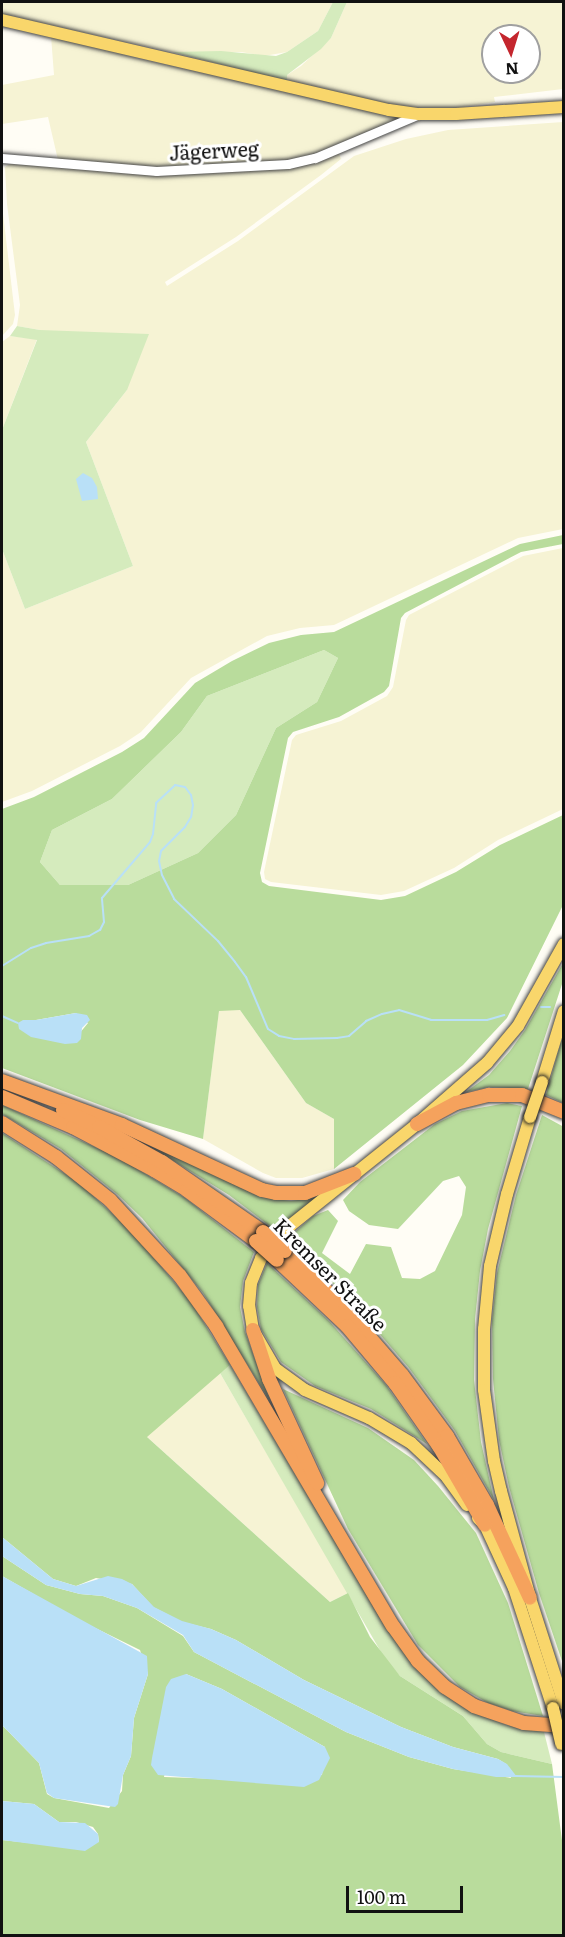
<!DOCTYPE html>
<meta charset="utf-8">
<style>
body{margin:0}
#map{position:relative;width:565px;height:1937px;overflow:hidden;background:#fffdf5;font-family:Literata,serif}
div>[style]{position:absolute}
.farmland>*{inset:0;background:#f6f3d4}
.green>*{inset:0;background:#d5ebbd}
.forest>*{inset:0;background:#b9dc9c}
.water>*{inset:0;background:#b9e0f7}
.stream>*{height:2px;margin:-1px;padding:0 1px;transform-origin:1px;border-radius:1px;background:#b9e0f7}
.roads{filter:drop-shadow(0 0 2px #444) drop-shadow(0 0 2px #444)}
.minor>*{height:9px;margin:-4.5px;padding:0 4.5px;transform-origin:4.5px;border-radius:4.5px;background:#fff}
.major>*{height:12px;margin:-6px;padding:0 6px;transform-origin:6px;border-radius:6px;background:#f9d66b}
.highway>*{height:14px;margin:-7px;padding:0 7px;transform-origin:7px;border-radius:7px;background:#f5a25d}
.bridges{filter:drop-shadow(0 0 2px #222) drop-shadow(0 0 2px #222)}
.major-bridge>*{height:12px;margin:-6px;padding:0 6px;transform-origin:6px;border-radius:6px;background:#f9d66b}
.highway-bridge>*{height:14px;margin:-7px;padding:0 7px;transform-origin:7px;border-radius:7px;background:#f5a25d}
span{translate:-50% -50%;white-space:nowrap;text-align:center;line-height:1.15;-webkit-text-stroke:6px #fff;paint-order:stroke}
.street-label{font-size:20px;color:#111}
.frame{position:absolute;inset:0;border:3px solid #111;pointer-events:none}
.north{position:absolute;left:481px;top:24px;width:60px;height:60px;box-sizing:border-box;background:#fff;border:2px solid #a0a0a0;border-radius:50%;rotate:176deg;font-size:16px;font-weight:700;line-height:24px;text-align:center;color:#111}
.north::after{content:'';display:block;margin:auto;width:21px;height:27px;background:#c4262e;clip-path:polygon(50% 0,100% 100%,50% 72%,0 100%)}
.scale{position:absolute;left:346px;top:1886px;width:117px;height:27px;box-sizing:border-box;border:3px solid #111;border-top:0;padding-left:8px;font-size:18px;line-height:21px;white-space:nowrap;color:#111;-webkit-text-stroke:4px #fff;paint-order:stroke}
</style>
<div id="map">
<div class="farmland">
<div style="clip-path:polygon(2px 2px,333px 2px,318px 31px,287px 52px,264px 56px,241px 52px,172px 52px,2px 14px)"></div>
<div style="clip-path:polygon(evenodd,347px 2px,563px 2px,563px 89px,494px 97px,495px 102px,456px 108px,420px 108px,391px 105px,287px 81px,287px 75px,301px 66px,331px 38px,347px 2px,493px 36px,529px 36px,529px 72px,493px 72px,493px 36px)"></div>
<div style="clip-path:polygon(51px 36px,140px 59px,402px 117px,302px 160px,175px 169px,58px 160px,48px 117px,2px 124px,2px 85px,54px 75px)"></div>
<div style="clip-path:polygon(563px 122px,563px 529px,518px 538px,334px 625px,300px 628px,267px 636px,191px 678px,141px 732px,120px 746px,32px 791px,2px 802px,2px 549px,25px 609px,133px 566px,86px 442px,127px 390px,40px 330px,17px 326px,20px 305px,7px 204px,5px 167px,10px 164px,101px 169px,253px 168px,338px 151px,341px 159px,321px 175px,236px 237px,165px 282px,167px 286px,238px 241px,354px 156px,406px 139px,448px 130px)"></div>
<div style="clip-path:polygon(2px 205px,15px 315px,13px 324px,2px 336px)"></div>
<div style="clip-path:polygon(10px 336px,37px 339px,2px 430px,2px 342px)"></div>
<div style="clip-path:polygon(563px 548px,563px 809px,498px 840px,454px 868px,404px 891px,381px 895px,271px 882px,265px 879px,264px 872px,292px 740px,296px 735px,341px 721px,387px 696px,393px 687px,406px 620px,409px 615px,523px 556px)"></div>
<div style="clip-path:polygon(219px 1010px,240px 1010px,306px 1103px,334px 1119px,334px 1169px,302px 1178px,276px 1178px,263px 1173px,203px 1139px)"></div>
<div style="clip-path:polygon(220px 1373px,348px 1593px,330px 1602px,146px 1436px)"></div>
</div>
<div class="green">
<div style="clip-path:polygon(333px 2px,347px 2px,331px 38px,321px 49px,287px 75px,287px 81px,172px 52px,221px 51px,276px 56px,287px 52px,318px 31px)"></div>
<div style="clip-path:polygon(17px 326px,40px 330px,149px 334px,127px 390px,86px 442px,133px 566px,25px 609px,2px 549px,2px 430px,37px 340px,10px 336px)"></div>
<div style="clip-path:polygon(324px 650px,338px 658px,317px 702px,276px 728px,236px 815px,198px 853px,128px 885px,60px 885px,40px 862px,52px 830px,112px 799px,181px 732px,207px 696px)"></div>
<div style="clip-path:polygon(230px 1365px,385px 1626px,414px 1666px,441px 1693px,471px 1711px,506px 1725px,544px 1732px,552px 1764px,501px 1752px,487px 1744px,463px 1716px,400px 1676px,385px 1659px,220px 1373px)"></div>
</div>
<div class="forest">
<div style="clip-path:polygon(evenodd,563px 535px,563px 544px,521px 552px,405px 613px,401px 618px,389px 686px,384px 692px,339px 717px,293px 732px,288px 738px,260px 873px,262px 882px,269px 886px,381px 900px,405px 896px,456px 872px,500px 845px,563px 815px,563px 905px,507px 1018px,463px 1065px,334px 1169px,334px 1119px,306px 1103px,240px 1010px,219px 1011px,203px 1139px,140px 1120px,2px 1068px,2px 809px,34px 797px,122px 752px,144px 738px,195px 683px,232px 661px,269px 643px,301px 635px,334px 632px,520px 544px,563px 535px,324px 650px,338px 658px,317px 702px,276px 728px,236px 815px,198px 853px,128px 885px,60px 885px,40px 862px,52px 830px,112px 799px,181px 732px,207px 696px,324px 650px,563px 535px,76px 1013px,88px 1023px,79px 1034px,23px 1020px,36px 1020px,76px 1013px)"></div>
<div style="clip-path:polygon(563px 963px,563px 981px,528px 1089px,489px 1087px,466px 1092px,489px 1075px,510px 1051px,525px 1030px)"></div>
<div style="clip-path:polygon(563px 1035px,564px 1103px,563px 1103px,546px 1095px)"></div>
<div style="clip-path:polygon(507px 1103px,522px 1106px,488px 1229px,480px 1271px,475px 1319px,474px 1380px,481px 1442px,494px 1500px,455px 1431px,409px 1368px,351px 1301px,287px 1239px,313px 1216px,328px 1210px,338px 1221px,322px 1253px,350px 1274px,366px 1244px,391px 1247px,402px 1278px,420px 1279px,435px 1271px,462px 1215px,466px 1187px,459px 1176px,443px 1181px,398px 1229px,369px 1225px,349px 1211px,343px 1200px,360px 1182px,435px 1124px,462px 1111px)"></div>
<div style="clip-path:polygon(2px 1105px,119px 1158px,185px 1198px,254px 1252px,243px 1281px,240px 1307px,245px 1332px,270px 1401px,203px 1293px,142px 1218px,117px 1194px,61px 1149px,2px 1114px)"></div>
<div style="clip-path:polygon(542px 1115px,564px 1127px,563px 1664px,539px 1593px,509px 1487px,499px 1440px,493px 1379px,492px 1321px,497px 1273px,516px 1195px)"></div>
<div style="clip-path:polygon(evenodd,2px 1133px,79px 1183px,131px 1231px,191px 1302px,230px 1365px,147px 1437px,330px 1602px,348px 1593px,370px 1637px,400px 1676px,463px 1716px,487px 1744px,501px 1752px,552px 1764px,563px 1848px,563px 1935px,2px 1935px,2px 1840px,39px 1844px,99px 1842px,98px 1834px,93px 1827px,76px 1822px,59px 1822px,34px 1804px,2px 1801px,2px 1725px,39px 1763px,47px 1794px,54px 1798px,109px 1808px,122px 1791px,123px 1775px,131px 1756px,134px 1718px,148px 1674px,140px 1650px,77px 1619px,2px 1576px,2px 1556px,46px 1585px,80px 1594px,103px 1596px,137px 1608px,183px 1636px,194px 1652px,346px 1732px,409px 1757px,453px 1769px,511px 1778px,506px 1764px,498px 1759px,453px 1747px,401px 1727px,304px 1680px,236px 1640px,211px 1629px,182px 1622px,153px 1607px,132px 1584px,96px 1578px,76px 1586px,53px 1579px,2px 1537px,2px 1133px,186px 1674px,222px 1689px,325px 1747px,322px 1775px,220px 1779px,164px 1777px,186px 1674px)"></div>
<div style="clip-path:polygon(135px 1137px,260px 1197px,291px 1201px,317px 1197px,275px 1230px,229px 1195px)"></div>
<div style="clip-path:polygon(267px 1263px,329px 1321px,386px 1385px,427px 1444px,371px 1409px,315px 1386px,281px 1362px,261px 1329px,257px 1307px,258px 1285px)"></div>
<div style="clip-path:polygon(283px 1389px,368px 1428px,414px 1460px,438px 1486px,476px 1533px,508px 1603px,543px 1716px,512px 1711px,488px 1703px,460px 1687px,418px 1645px,348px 1529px)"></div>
</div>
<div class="water">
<div style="clip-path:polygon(83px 473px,92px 478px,97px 487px,98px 499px,82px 501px,76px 479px)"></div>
<div style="clip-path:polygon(76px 1013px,87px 1015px,90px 1020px,82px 1028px,81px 1039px,77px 1043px,65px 1044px,31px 1037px,19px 1029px,18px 1023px,23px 1020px,36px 1020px)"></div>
<div style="clip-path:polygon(2px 1537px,53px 1579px,76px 1586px,108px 1576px,122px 1579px,132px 1584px,154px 1607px,182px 1621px,211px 1629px,236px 1640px,304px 1680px,401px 1727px,453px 1747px,498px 1759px,507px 1764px,517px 1777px,496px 1777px,453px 1769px,409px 1757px,346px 1732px,194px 1652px,183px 1635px,137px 1608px,103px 1596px,80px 1594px,46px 1585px,2px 1556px)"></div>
<div style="clip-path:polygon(2px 1576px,147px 1656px,148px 1674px,134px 1718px,131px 1756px,123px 1775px,118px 1804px,115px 1807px,54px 1798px,47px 1793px,39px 1763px,2px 1725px)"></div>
<div style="clip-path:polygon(186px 1674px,222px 1689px,325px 1747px,330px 1758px,319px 1780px,304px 1787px,158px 1775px,151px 1765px,152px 1758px,166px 1687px,171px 1679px)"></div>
<div style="clip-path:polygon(2px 1801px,34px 1804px,59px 1822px,85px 1823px,98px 1834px,99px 1842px,85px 1851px,2px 1840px)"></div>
</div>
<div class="stream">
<div style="left:2px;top:966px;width:34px;rotate:-32deg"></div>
<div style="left:31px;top:948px;width:16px;rotate:-18deg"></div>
<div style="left:46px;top:943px;width:44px;rotate:-9.2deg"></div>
<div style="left:89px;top:936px;width:13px;rotate:-29deg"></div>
<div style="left:100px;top:930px;width:9px;rotate:-63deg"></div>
<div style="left:104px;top:922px;width:24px;rotate:-95deg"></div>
<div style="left:102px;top:898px;width:74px;rotate:-49.4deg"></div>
<div style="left:150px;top:842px;width:9px;rotate:-69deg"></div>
<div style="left:153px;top:834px;width:31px;rotate:-84deg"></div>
<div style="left:156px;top:803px;width:26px;rotate:-43deg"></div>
<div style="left:175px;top:785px;width:10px;rotate:11deg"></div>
<div style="left:185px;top:787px;width:10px;rotate:53deg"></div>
<div style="left:191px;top:795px;width:10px;rotate:79deg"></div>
<div style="left:193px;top:805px;width:12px;rotate:99deg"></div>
<div style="left:191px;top:817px;width:12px;rotate:121deg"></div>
<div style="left:185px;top:827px;width:34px;rotate:135deg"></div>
<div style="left:161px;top:851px;width:10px;rotate:101deg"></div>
<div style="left:159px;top:861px;width:14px;rotate:78deg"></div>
<div style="left:162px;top:875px;width:27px;rotate:63deg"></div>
<div style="left:174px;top:899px;width:61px;rotate:43.7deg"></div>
<div style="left:218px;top:941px;width:27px;rotate:51deg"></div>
<div style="left:235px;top:962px;width:19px;rotate:54deg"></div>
<div style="left:246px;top:977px;width:56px;rotate:67.1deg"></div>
<div style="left:268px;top:1029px;width:13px;rotate:32deg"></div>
<div style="left:279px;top:1036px;width:15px;rotate:11deg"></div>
<div style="left:294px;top:1039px;width:43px;rotate:-1.3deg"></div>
<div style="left:337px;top:1038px;width:12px;rotate:-9deg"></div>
<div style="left:349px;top:1036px;width:23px;rotate:-41deg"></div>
<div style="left:366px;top:1021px;width:17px;rotate:-24deg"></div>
<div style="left:382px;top:1014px;width:17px;rotate:-13deg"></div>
<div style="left:399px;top:1010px;width:34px;rotate:17deg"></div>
<div style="left:431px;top:1020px;width:56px"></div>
<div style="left:487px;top:1020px;width:18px;rotate:-16deg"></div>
<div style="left:541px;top:1007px;width:9px"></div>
<div style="left:2px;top:1016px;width:17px;rotate:24deg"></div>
<div style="left:515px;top:1776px;width:49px;rotate:1.2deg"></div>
</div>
<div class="roads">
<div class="minor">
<div style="left:2px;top:158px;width:155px;rotate:4.8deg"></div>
<div style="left:156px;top:171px;width:132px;rotate:-3deg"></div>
<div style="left:288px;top:164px;width:28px;rotate:-13deg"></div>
<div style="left:315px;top:158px;width:113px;rotate:-22.9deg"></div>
</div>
<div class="major">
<div style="left:2px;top:20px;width:397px;rotate:13.1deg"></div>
<div style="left:389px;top:110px;width:30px;rotate:8deg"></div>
<div style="left:419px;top:114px;width:37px"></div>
<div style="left:456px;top:114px;width:108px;rotate:-3.7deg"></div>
<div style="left:542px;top:1082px;width:74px;rotate:-72.8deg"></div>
<div style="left:530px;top:1117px;width:80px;rotate:106.6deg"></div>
<div style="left:507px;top:1194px;width:74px;rotate:103.3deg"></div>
<div style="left:490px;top:1266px;width:63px;rotate:95.4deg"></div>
<div style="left:484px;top:1329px;width:61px;rotate:90deg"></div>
<div style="left:484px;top:1390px;width:72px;rotate:82deg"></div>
<div style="left:494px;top:1461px;width:31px;rotate:77deg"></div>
<div style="left:501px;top:1491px;width:111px;rotate:74.8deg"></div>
<div style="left:530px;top:1598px;width:111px;rotate:72.2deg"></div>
<div style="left:467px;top:1505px;width:34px;rotate:-126deg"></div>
<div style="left:447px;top:1477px;width:50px;rotate:-136.6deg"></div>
<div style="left:411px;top:1443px;width:49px;rotate:-149.2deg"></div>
<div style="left:369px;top:1418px;width:70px;rotate:-156.4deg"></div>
<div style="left:305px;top:1390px;width:37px;rotate:-144deg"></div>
<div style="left:275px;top:1368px;width:44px;rotate:-120.1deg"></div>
<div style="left:253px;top:1330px;width:24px;rotate:-99deg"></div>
<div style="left:249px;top:1306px;width:23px;rotate:-85deg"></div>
<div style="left:251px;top:1283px;width:27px;rotate:-68deg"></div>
<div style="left:261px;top:1258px;width:45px;rotate:-47.7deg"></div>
<div style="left:291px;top:1225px;width:161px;rotate:-38.7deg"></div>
<div style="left:417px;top:1124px;width:93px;rotate:-41.1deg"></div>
<div style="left:487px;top:1063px;width:48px;rotate:-50deg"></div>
<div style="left:518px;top:1026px;width:94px;rotate:-60.7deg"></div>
<div style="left:478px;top:1518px;width:10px;rotate:45deg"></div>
<div style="left:485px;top:1525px;width:69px;rotate:65.3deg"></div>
<div style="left:514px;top:1588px;width:126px;rotate:72deg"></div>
</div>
<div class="highway">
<div style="left:2px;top:1081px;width:128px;rotate:20.1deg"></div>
<div style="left:122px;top:1125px;width:154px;rotate:24.9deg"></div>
<div style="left:262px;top:1190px;width:14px;rotate:12deg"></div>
<div style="left:276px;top:1193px;width:29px"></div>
<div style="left:305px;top:1193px;width:53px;rotate:-21.2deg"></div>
<div style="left:2px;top:1097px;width:77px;rotate:22.9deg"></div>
<div style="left:73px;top:1127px;width:92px;rotate:28deg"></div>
<div style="left:154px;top:1170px;width:39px;rotate:31deg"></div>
<div style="left:187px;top:1190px;width:86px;rotate:36.5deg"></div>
<div style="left:63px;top:1110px;width:40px;rotate:25deg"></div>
<div style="left:99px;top:1127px;width:72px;rotate:29.1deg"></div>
<div style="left:162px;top:1162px;width:123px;rotate:34.7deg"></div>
<div style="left:2px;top:1123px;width:64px;rotate:32.2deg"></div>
<div style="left:56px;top:1157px;width:69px;rotate:38.5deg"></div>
<div style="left:110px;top:1200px;width:103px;rotate:47.4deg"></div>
<div style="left:180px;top:1276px;width:62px;rotate:54.2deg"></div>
<div style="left:216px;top:1326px;width:348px;rotate:59.5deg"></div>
<div style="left:393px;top:1626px;width:43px;rotate:54.5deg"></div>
<div style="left:418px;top:1661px;width:37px;rotate:44deg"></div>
<div style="left:445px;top:1687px;width:35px;rotate:33deg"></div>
<div style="left:474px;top:1706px;width:53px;rotate:18.8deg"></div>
<div style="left:524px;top:1723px;width:40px;rotate:4.3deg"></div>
<div style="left:417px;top:1124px;width:44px;rotate:-28.3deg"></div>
<div style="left:456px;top:1103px;width:34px;rotate:-14deg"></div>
<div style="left:489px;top:1095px;width:33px"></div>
<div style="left:522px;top:1095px;width:45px;rotate:22deg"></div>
<div style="left:285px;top:1251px;width:83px;rotate:44deg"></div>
<div style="left:345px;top:1309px;width:87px;rotate:49.2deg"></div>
<div style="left:402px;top:1375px;width:76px;rotate:53.6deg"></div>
<div style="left:447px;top:1436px;width:80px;rotate:59.9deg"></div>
<div style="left:487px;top:1505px;width:102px;rotate:65.2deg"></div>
<div style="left:277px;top:1260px;width:96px;rotate:43.3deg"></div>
<div style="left:347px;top:1326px;width:75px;rotate:49.9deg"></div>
<div style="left:395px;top:1383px;width:77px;rotate:55.1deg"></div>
<div style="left:439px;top:1446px;width:91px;rotate:59.8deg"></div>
<div style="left:253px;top:1330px;width:52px;rotate:71.9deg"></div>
<div style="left:269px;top:1379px;width:115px;rotate:65.2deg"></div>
</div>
</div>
<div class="bridges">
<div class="major-bridge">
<div style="left:530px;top:1117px;width:37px;rotate:-71deg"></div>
<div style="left:553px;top:1708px;width:37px;rotate:77deg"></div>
</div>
<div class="highway-bridge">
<div style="left:263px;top:1232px;width:29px;rotate:41deg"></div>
<div style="left:256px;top:1241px;width:28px;rotate:42deg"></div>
</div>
</div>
<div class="street-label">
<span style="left:214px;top:150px;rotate:-3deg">Jägerweg</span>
<span style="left:331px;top:1274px;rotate:45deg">Kremser Straße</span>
</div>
<div class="frame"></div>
<div class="north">N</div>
<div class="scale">100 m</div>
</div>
